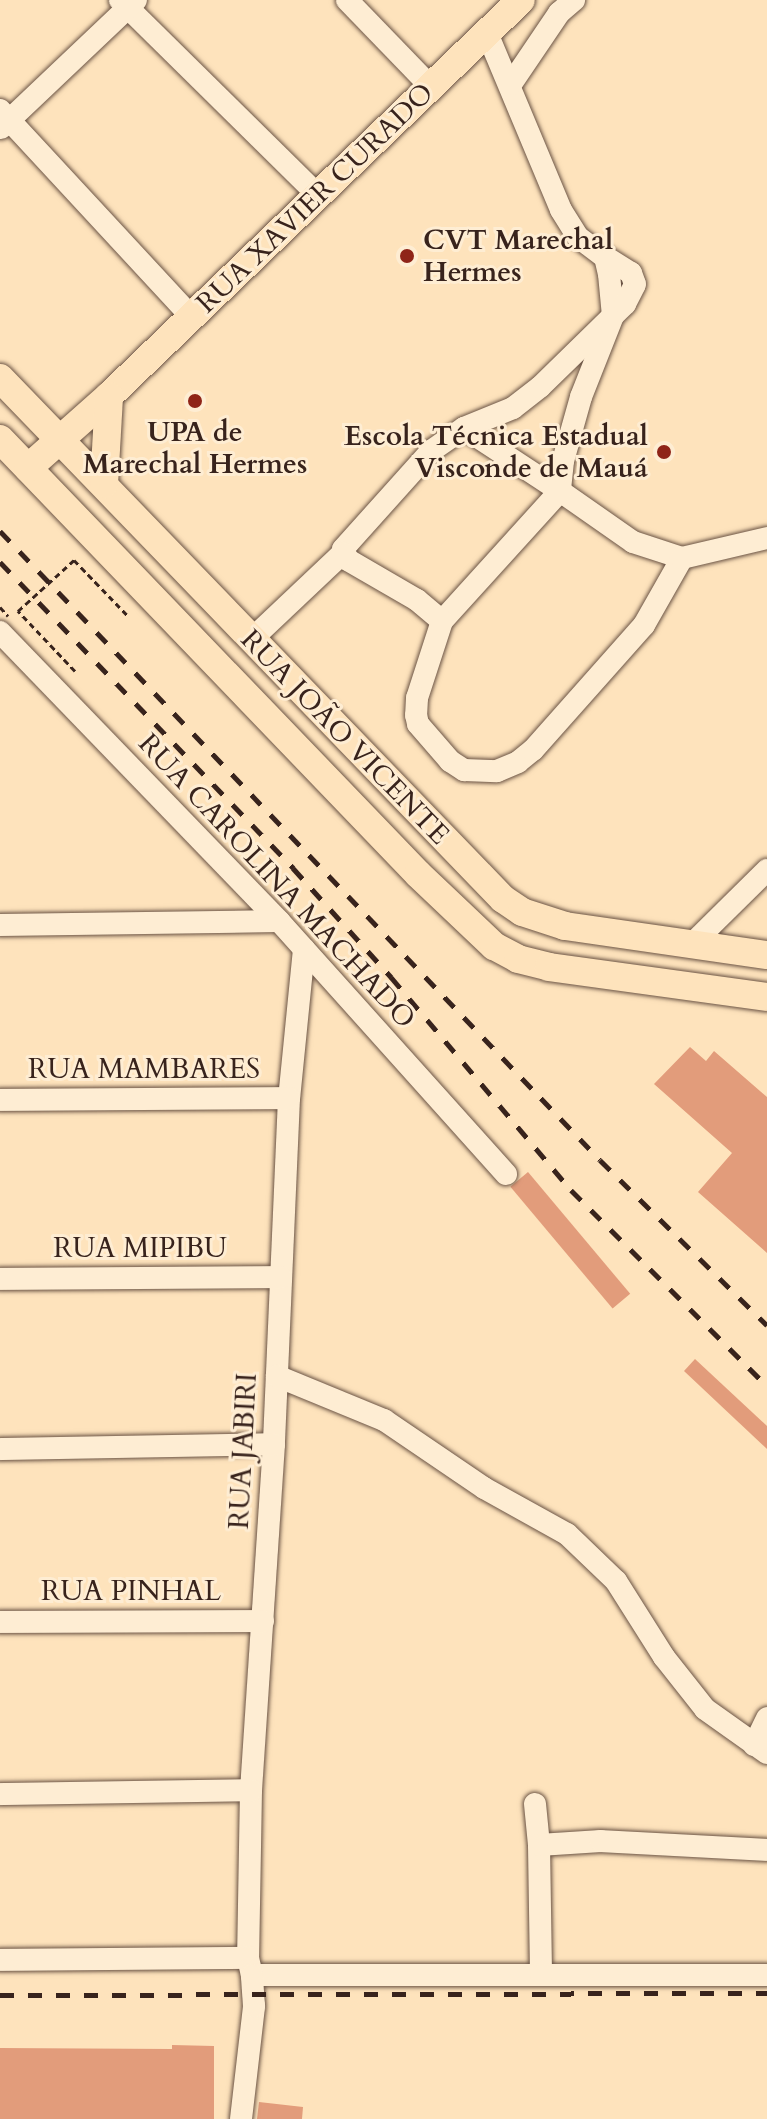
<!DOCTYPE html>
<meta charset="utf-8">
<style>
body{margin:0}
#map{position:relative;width:767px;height:2119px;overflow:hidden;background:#fee3bc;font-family:Cardo,serif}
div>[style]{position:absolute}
.building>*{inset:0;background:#e29c7b;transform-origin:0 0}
.path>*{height:3px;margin-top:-1.5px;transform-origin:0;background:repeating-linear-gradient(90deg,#38231c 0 6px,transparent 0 10px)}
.roads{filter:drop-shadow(0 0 2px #6a5344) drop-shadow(0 0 2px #6a5344)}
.minor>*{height:22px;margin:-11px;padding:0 11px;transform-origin:11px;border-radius:11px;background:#feedd3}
.major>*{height:28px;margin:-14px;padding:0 14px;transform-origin:14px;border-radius:14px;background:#fee3bc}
.rail>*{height:5px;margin-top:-2.5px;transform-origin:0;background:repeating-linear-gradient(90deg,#38231c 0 14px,transparent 0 28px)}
.path-bridge>*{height:3px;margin-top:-1.5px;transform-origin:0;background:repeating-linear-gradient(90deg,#38231c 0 6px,transparent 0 10px)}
.dots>*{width:22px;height:22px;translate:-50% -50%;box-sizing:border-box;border:4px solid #feedd3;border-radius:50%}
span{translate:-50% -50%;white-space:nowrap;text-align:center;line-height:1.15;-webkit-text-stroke:6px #feedd3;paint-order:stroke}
.street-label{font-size:28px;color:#38231c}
.poi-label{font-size:28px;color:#38231c;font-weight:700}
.left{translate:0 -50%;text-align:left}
.right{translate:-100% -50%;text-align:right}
</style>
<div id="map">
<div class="building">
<div style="clip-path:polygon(690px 1047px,706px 1061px,714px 1051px,767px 1097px,767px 1253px,698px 1192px,732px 1153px,654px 1084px)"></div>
<div style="left:528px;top:1172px;width:159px;height:23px;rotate:50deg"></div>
<div style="clip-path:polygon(695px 1359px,767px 1426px,767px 1449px,684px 1371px)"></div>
<div style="clip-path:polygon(172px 2045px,214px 2046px,214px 2119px,0 2119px,0 2048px,172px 2049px)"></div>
<div style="clip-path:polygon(259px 2102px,303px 2107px,302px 2119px,257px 2119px)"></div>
</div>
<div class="path">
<div style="left:0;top:607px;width:12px;rotate:48deg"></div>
</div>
<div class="roads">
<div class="minor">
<div style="left:120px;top:0;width:276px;rotate:44.6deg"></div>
<div style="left:347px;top:0;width:121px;rotate:46deg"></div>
<div style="left:487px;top:33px;width:192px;rotate:67.3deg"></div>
<div style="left:561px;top:210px;width:32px;rotate:58deg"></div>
<div style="left:578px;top:237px;width:34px;rotate:37deg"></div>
<div style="left:605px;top:257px;width:17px;rotate:77deg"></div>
<div style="left:609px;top:274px;width:42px;rotate:84.6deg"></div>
<div style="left:613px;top:316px;width:87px;rotate:111.6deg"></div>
<div style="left:581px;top:397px;width:66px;rotate:105.7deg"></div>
<div style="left:563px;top:461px;width:30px;rotate:96deg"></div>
<div style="left:560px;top:491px;width:89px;rotate:34.9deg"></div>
<div style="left:633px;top:542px;width:52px;rotate:18.1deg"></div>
<div style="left:511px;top:84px;width:86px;rotate:-55.9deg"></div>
<div style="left:559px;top:13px;width:20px;rotate:-41deg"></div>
<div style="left:0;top:110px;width:281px;rotate:47.2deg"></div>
<div style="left:1px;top:128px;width:186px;rotate:-43.5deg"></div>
<div style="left:464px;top:428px;width:115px;rotate:33.3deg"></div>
<div style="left:560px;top:491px;width:176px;rotate:132.2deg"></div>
<div style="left:442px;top:621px;width:81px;rotate:108deg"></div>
<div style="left:417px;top:698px;width:17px;rotate:93deg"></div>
<div style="left:416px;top:715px;width:9px;rotate:77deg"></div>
<div style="left:418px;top:724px;width:49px;rotate:49.1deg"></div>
<div style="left:450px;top:761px;width:17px;rotate:33deg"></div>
<div style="left:464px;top:770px;width:33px;rotate:2deg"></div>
<div style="left:497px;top:771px;width:23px;rotate:-23deg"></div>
<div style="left:518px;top:762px;width:19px;rotate:-39deg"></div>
<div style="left:533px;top:750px;width:167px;rotate:-48.4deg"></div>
<div style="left:644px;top:625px;width:77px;rotate:-60.4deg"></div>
<div style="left:682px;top:558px;width:87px;rotate:-13.2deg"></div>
<div style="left:442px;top:621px;width:33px;rotate:-140deg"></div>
<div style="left:417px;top:600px;width:80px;rotate:-149.9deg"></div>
<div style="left:348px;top:560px;width:12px;rotate:-114deg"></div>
<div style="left:343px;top:549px;width:132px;rotate:-48.1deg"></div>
<div style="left:431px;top:451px;width:40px;rotate:-34.9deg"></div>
<div style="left:464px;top:428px;width:53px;rotate:-22.2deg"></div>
<div style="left:513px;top:408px;width:34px;rotate:-38deg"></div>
<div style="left:540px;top:387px;width:119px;rotate:-44.3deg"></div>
<div style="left:625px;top:304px;width:22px;rotate:-63deg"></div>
<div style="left:635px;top:284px;width:12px;rotate:-110deg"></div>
<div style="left:631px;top:273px;width:31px;rotate:-148deg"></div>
<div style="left:0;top:632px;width:402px;rotate:46deg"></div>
<div style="left:279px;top:921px;width:340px;rotate:48.1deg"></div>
<div style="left:252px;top:639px;width:125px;rotate:-43.4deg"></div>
<div style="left:0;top:925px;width:279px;rotate:-0.8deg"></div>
<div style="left:691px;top:945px;width:107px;rotate:-44.6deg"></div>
<div style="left:304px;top:949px;width:150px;rotate:95.7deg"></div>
<div style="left:289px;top:1098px;width:346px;rotate:92.5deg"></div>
<div style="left:274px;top:1444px;width:347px;rotate:93.8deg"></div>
<div style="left:251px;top:1790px;width:168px;rotate:91deg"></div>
<div style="left:248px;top:1958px;width:17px;rotate:77deg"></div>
<div style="left:252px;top:1975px;width:515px"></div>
<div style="left:0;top:1100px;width:289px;rotate:-0.4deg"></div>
<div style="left:0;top:1279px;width:281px;rotate:-0.4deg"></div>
<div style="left:277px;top:1376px;width:116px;rotate:22.4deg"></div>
<div style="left:384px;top:1420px;width:121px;rotate:34.2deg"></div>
<div style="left:484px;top:1488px;width:95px;rotate:29deg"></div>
<div style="left:567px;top:1534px;width:68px;rotate:43.8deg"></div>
<div style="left:616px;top:1581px;width:90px;rotate:57.7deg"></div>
<div style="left:664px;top:1657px;width:66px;rotate:51.7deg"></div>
<div style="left:705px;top:1709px;width:76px;rotate:35.4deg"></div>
<div style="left:0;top:1449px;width:274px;rotate:-1deg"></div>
<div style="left:0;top:1622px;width:263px;rotate:-0.2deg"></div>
<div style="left:754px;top:1745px;width:30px;rotate:-64deg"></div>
<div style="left:0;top:1794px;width:251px;rotate:-0.9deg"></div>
<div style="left:535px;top:1804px;width:41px;rotate:84.4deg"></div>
<div style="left:539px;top:1845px;width:130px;rotate:89.1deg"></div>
<div style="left:539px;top:1845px;width:62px;rotate:-3.7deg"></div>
<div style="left:601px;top:1841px;width:166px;rotate:3.1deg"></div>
<div style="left:0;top:1960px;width:248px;rotate:-0.5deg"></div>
<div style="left:241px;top:2119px;width:114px;rotate:-83.4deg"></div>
<div style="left:254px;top:2006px;width:31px;rotate:-94deg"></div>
</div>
<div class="major">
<div style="left:0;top:378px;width:724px;rotate:46.01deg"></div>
<div style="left:503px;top:899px;width:23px;rotate:34deg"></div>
<div style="left:522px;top:912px;width:45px;rotate:18deg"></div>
<div style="left:565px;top:926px;width:204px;rotate:8.2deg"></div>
<div style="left:0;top:439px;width:603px;rotate:46.14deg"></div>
<div style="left:418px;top:874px;width:105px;rotate:43.5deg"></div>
<div style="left:494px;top:946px;width:27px;rotate:28deg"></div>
<div style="left:518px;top:959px;width:32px;rotate:14deg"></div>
<div style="left:549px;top:967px;width:220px;rotate:7.8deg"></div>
<div style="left:28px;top:468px;width:108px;rotate:-41.6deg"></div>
<div style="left:109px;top:396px;width:571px;rotate:-43.87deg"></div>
<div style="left:104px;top:484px;width:88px;rotate:-86.7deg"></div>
</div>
</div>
<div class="rail">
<div style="left:0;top:531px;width:869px;rotate:46.35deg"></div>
<div style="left:600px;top:1160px;width:235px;rotate:44.7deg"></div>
<div style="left:0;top:562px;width:424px;rotate:46.2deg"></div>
<div style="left:293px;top:868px;width:147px;rotate:48deg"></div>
<div style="left:391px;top:977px;width:279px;rotate:49.8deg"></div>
<div style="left:571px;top:1190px;width:277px;rotate:45deg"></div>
<div style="left:0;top:1995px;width:767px;rotate:-0.15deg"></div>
</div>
<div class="path-bridge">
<div style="left:75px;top:671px;width:83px;rotate:-133.5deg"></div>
<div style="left:18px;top:611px;width:76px;rotate:-42.3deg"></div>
<div style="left:74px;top:560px;width:78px;rotate:46deg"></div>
</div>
<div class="dots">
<div style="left:407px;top:256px;background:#8f2418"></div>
<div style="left:195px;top:401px;background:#8f2418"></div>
<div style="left:664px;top:452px;background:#8f2418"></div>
</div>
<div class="street-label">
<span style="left:315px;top:198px;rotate:-44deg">RUA XAVIER CURADO</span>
<span style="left:345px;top:737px;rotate:46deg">RUA JOÃO VICENTE</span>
<span style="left:277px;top:881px;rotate:47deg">RUA CAROLINA MACHADO</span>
<span style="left:144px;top:1069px">RUA MAMBARES</span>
<span style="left:140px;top:1248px">RUA MIPIBU</span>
<span style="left:243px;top:1451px;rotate:-87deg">RUA JABIRI</span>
<span style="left:131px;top:1591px">RUA PINHAL</span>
</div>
<div class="poi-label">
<span class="left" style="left:423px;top:256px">CVT Marechal<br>Hermes</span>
<span style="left:195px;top:448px">UPA de<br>Marechal Hermes</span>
<span class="right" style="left:648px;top:452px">Escola Técnica Estadual<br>Visconde de Mauá</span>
</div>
</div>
